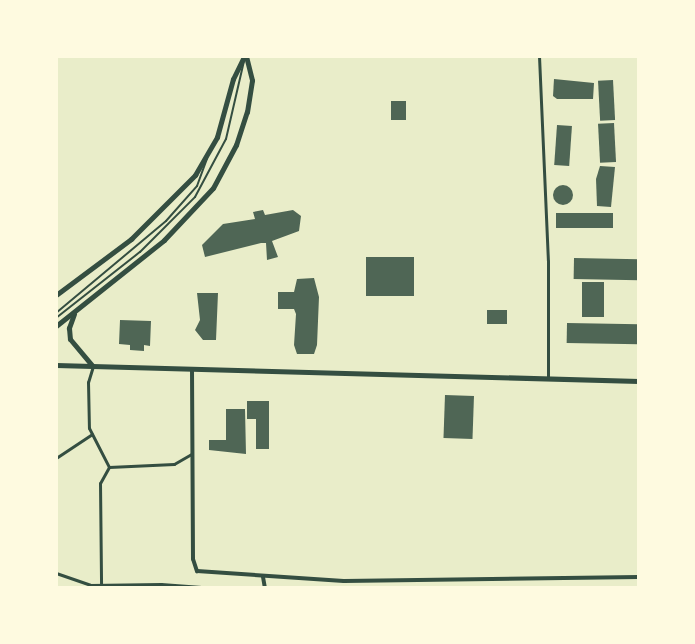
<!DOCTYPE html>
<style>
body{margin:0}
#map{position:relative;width:695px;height:644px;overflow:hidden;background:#e9edc9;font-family:"Work Sans",sans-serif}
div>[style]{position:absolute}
.building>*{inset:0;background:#4f6655;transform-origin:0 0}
.round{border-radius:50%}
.service>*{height:2px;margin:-1px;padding:0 1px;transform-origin:1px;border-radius:1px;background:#344e41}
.minor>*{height:3px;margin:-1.5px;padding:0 1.5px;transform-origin:1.5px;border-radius:1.5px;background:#344e41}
.tertiary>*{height:4px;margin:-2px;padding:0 2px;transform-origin:2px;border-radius:2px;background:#344e41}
.secondary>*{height:5px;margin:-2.5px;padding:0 2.5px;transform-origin:2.5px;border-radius:2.5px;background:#344e41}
.primary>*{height:5px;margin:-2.5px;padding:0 2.5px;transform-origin:2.5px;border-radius:2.5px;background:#344e41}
span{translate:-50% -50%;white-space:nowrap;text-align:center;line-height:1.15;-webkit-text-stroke:7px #fefae0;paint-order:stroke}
.frame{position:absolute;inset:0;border:58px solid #fefae0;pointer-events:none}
</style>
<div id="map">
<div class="building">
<div style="clip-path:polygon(554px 79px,594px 83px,593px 99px,557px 99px,553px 96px)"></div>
<div style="left:613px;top:80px;width:40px;height:15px;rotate:87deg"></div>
<div style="left:391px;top:101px;width:15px;height:19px"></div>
<div style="left:614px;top:123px;width:39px;height:16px;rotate:87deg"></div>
<div style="left:557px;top:125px;width:15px;height:40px;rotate:4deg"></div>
<div style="clip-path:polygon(600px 166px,615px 167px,611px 207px,597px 206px,596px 179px)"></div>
<div class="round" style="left:553px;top:185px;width:20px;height:20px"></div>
<div style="clip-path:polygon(263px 210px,265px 215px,293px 210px,301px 216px,299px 231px,272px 241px,278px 257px,267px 260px,266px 243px,261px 243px,205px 257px,202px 245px,223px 224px,255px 219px,253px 212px)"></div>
<div style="left:556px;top:213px;width:57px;height:15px"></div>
<div style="left:366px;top:257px;width:48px;height:39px"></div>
<div style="left:574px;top:258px;width:65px;height:21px;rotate:1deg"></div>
<div style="clip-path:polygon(314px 278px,319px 297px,317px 345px,314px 354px,297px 354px,294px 345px,296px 314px,294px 309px,278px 309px,278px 292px,294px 292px,297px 279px)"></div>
<div style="left:582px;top:282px;width:22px;height:35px"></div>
<div style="clip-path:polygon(197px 293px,218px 293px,216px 340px,203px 340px,195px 330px,200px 320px)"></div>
<div style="left:487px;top:310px;width:20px;height:14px"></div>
<div style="clip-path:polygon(120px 320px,151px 321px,150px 346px,144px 345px,144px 351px,130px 350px,130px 345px,119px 344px)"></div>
<div style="left:567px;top:323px;width:72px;height:20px;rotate:1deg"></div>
<div style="left:445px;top:395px;width:29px;height:43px;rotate:2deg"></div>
<div style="clip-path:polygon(247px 401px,269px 401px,269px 449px,256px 449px,256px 419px,247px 419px)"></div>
<div style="clip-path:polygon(226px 409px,245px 409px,246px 454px,209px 450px,209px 440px,226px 440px)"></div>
</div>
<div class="service">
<div style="left:56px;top:313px;width:143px;rotate:-39.9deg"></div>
<div style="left:166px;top:221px;width:47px;rotate:-48.5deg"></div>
<div style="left:197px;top:186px;width:30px;rotate:-70deg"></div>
<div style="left:56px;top:318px;width:107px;rotate:-38.2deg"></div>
<div style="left:140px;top:252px;width:78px;rotate:-45deg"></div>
<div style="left:195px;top:197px;width:66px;rotate:-61.9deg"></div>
<div style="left:226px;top:139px;width:80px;rotate:-77deg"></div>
</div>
<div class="minor">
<div style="left:539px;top:56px;width:205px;rotate:87.5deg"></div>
<div style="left:548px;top:261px;width:118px;rotate:90deg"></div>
<div style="left:93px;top:366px;width:17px;rotate:107deg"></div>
<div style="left:88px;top:382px;width:46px;rotate:88.8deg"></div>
<div style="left:89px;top:428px;width:44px;rotate:62.9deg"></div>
<div style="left:109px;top:467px;width:18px;rotate:119deg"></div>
<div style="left:100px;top:483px;width:102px;rotate:89.4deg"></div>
<div style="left:56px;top:458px;width:43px;rotate:-33.7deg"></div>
<div style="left:109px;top:467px;width:65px;rotate:-2.6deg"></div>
<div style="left:174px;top:464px;width:20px;rotate:-30deg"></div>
<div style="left:56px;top:573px;width:36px;rotate:19deg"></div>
<div style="left:90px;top:585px;width:71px;rotate:-0.8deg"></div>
<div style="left:161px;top:584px;width:54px;rotate:4.2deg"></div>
</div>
<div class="tertiary">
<div style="left:192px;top:369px;width:190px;rotate:89.7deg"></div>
<div style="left:193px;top:559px;width:13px;rotate:72deg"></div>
<div style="left:197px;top:571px;width:147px;rotate:3.9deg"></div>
<div style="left:344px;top:581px;width:295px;rotate:-0.8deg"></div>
<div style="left:263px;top:577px;width:11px;rotate:80deg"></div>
</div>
<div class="secondary">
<div style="left:56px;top:365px;width:583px;rotate:1.57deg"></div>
</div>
<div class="primary">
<div style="left:56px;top:295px;width:94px;rotate:-36.7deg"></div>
<div style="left:131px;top:239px;width:91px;rotate:-45deg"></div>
<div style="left:195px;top:175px;width:44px;rotate:-59.9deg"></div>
<div style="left:217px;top:137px;width:60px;rotate:-74.6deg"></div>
<div style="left:233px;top:79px;width:25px;rotate:-64deg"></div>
<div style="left:74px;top:314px;width:15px;rotate:110deg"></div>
<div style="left:69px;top:328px;width:11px;rotate:85deg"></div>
<div style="left:70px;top:339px;width:35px;rotate:50deg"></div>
<div style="left:56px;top:326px;width:138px;rotate:-38.5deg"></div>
<div style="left:164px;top:240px;width:71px;rotate:-46.7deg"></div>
<div style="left:213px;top:188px;width:49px;rotate:-61.9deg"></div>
<div style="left:236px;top:145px;width:35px;rotate:-72deg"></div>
<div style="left:247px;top:112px;width:32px;rotate:-81deg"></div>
<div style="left:252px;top:80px;width:25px;rotate:-104deg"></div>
</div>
<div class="frame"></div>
</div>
